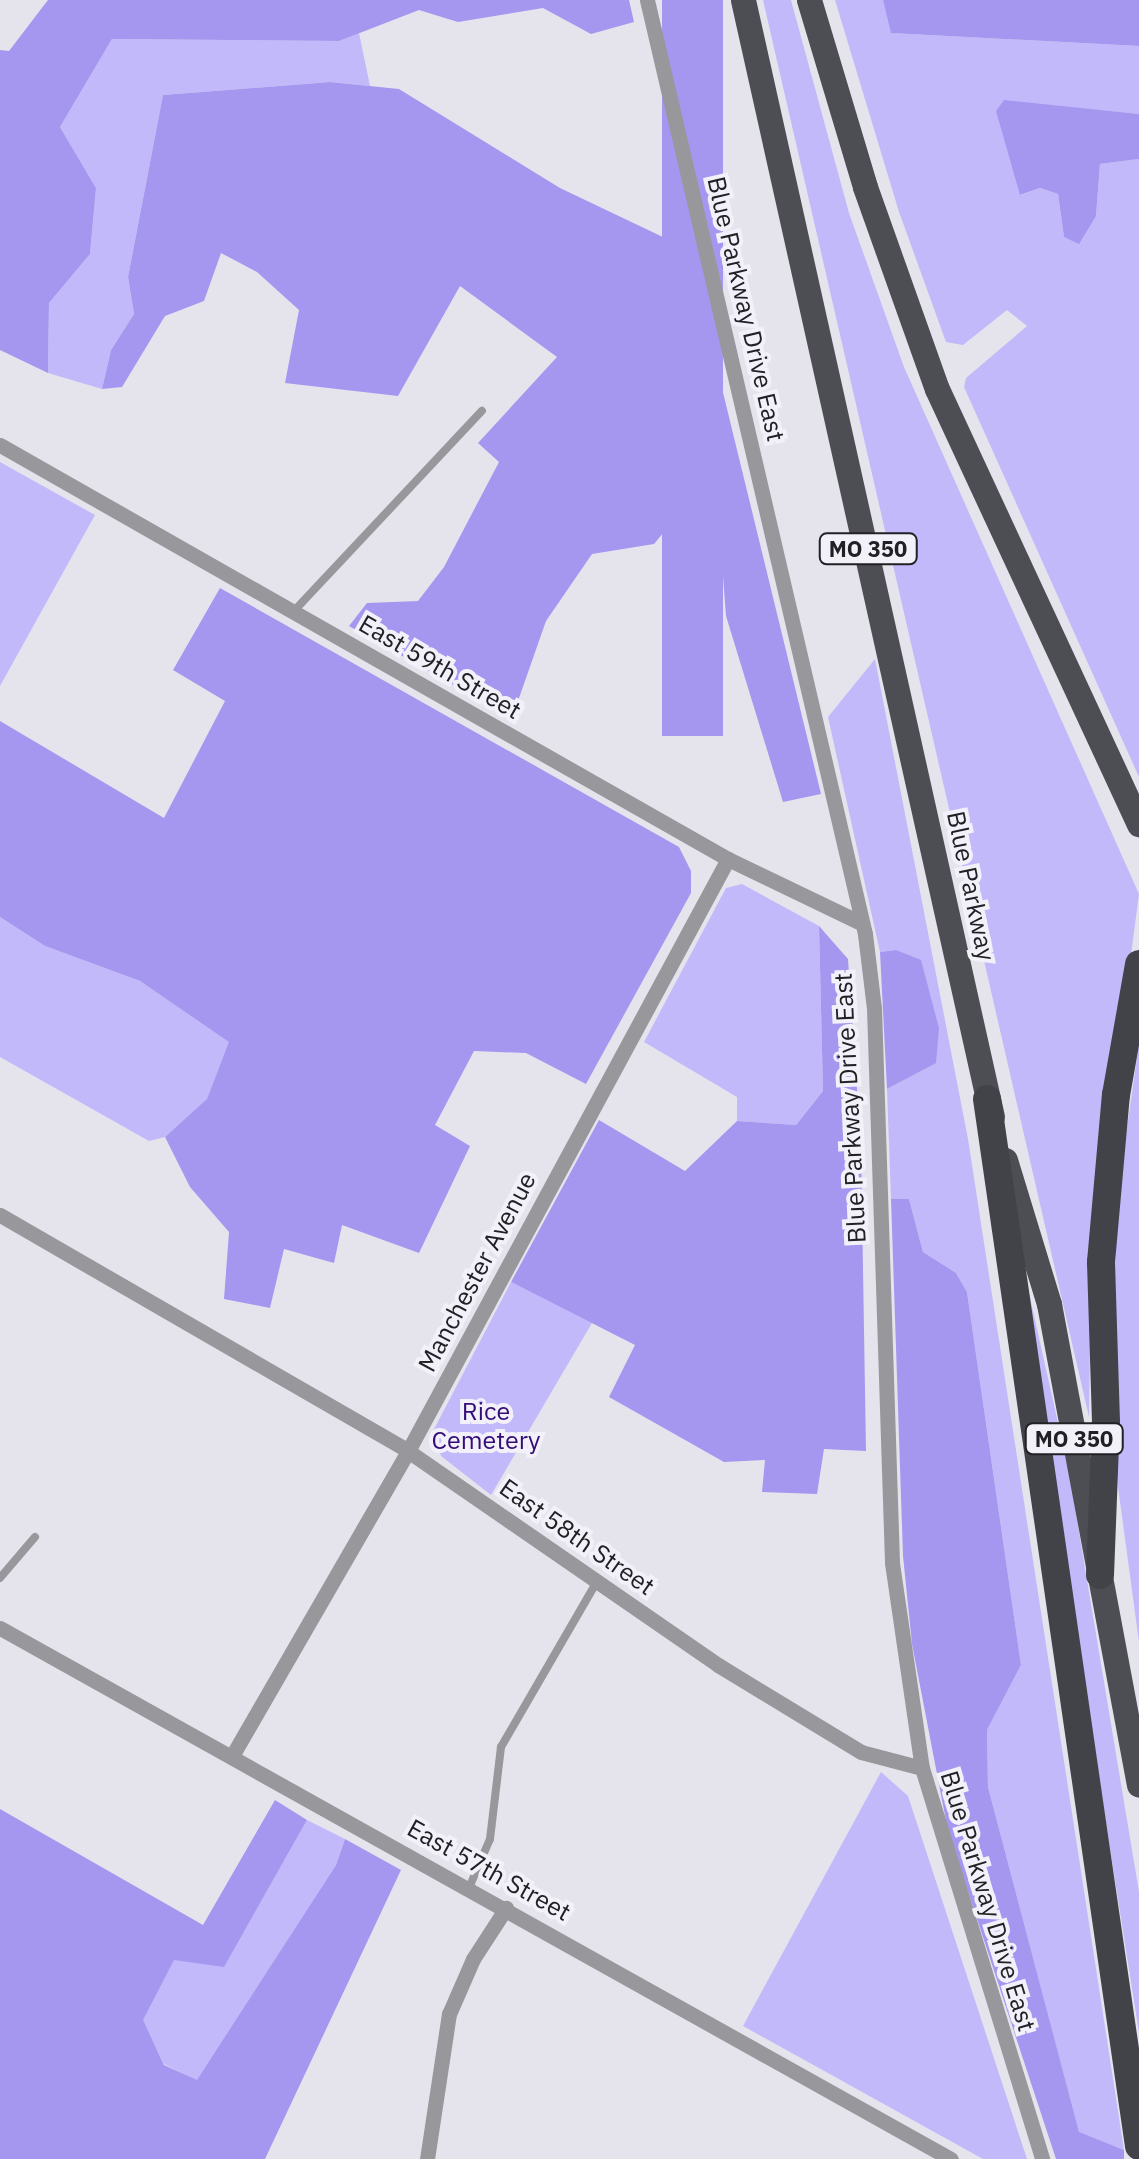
<!DOCTYPE html>
<style>
body{margin:0}
#map{position:relative;width:1139px;height:2159px;overflow:hidden;background:#e5e4ed;font-family:"IBM Plex Sans",sans-serif}
div>[style]{position:absolute}
.green>*{inset:0;background:#c2b9fa}
.forest>*{inset:0;background:#a597f0;transform-origin:0 0}
.service>*{height:8px;margin:-4px;padding:0 4px;transform-origin:4px;border-radius:4px;background:#98979b}
.minor>*{height:15px;margin:-7.5px;padding:0 7.5px;transform-origin:7.5px;border-radius:7.5px;background:#98979b}
.trunk>*{height:25px;margin:-12.5px;padding:0 12.5px;transform-origin:12.5px;border-radius:12.5px;background:#4d4d54}
.motorway>*{height:28px;margin:-14px;padding:0 14px;transform-origin:14px;border-radius:14px;background:#424249}
span{translate:-50% -50%;white-space:nowrap;text-align:center;line-height:1.15;-webkit-text-stroke:8px #f2f1fa;paint-order:stroke}
.shield-label span{padding:2px 8px;background:#f2f1fa;border:2px solid;border-radius:8px;-webkit-text-stroke-width:0}
.shield-label{font-size:22px;color:#212024;font-weight:700}
.street-label{font-size:25px;color:#212024}
.park-label{font-size:25px;color:#340c77}
</style>
<div id="map">
<div class="green">
<div style="clip-path:polygon(763px 0,791px 0,849px 213px,904px 367px,1139px 894px,1091px 1260px,1089px 1417px)"></div>
<div style="clip-path:polygon(835px 0,883px 0,892px 33px,1139px 46px,1139px 114px,1004px 101px,1021px 195px,1040px 188px,1058px 194px,1064px 237px,1096px 216px,1100px 164px,1139px 159px,1139px 777px,964px 387px,966px 378px,1027px 326px,1007px 310px,963px 345px,946px 342px,899px 212px)"></div>
<div style="clip-path:polygon(359px 33px,370px 86px,330px 82px,163px 95px,128px 277px,134px 314px,111px 350px,102px 389px,48px 373px,49px 303px,90px 254px,96px 188px,60px 127px,112px 39px,339px 41px)"></div>
<div style="clip-path:polygon(0 462px,95px 515px,0 686px)"></div>
<div style="clip-path:polygon(875px 659px,968px 1139px,1124px 2150px,1079px 2133px,988px 1787px,987px 1730px,1021px 1665px,967px 1292px,956px 1273px,923px 1252px,909px 1199px,891px 1199px,887px 1089px,935px 1063px,896px 950px,880px 952px,828px 717px)"></div>
<div style="clip-path:polygon(742px 884px,819px 926px,823px 1091px,796px 1125px,737px 1121px,737px 1097px,644px 1042px,726px 888px)"></div>
<div style="clip-path:polygon(0 917px,45px 946px,140px 981px,230px 1042px,207px 1100px,165px 1137px,149px 1141px,0 1057px)"></div>
<div style="clip-path:polygon(1139px 1043px,1139px 1642px,1118px 1487px,1112px 1342px,1118px 1192px)"></div>
<div style="clip-path:polygon(1008px 1199px,1069px 1472px,1139px 1892px,1139px 2033px)"></div>
<div style="clip-path:polygon(511px 1282px,592px 1323px,491px 1495px,441px 1456px,433px 1431px)"></div>
<div style="clip-path:polygon(881px 1772px,908px 1796px,1027px 2159px,983px 2159px,743px 2026px)"></div>
<div style="clip-path:polygon(307px 1820px,345px 1839px,336px 1865px,197px 2081px,164px 2064px,142px 2020px,174px 1959px,224px 1966px)"></div>
</div>
<div class="forest">
<div style="clip-path:polygon(48px 0,629px 0,634px 22px,591px 34px,543px 8px,458px 22px,419px 10px,339px 41px,112px 39px,60px 127px,96px 188px,90px 254px,49px 303px,48px 373px,0 350px,0 50px,9px 51px)"></div>
<div style="left:662px;top:0;width:61px;height:736px"></div>
<div style="clip-path:polygon(883px 0,1139px 0,1139px 46px,891px 33px)"></div>
<div style="clip-path:polygon(330px 82px,399px 89px,560px 188px,688px 249px,821px 794px,783px 802px,726px 616px,717px 497px,687px 504px,654px 544px,592px 554px,546px 621px,512px 718px,349px 626px,367px 603px,418px 601px,444px 567px,499px 462px,478px 443px,557px 357px,460px 286px,398px 396px,285px 383px,299px 310px,257px 272px,221px 253px,204px 301px,165px 316px,122px 387px,102px 389px,111px 350px,134px 314px,128px 277px,163px 95px)"></div>
<div style="clip-path:polygon(1004px 100px,1139px 114px,1139px 159px,1100px 164px,1096px 216px,1079px 244px,1064px 237px,1058px 194px,1040px 188px,1020px 195px,996px 111px)"></div>
<div style="clip-path:polygon(220px 588px,679px 847px,691px 871px,691px 893px,586px 1084px,526px 1053px,474px 1051px,435px 1125px,470px 1146px,419px 1253px,342px 1225px,334px 1263px,284px 1249px,270px 1308px,224px 1299px,229px 1232px,190px 1187px,165px 1137px,207px 1099px,229px 1042px,140px 981px,45px 946px,0 917px,0 721px,164px 818px,225px 701px,173px 670px)"></div>
<div style="clip-path:polygon(819px 926px,848px 959px,861px 1147px,866px 1451px,824px 1449px,817px 1494px,762px 1492px,765px 1460px,724px 1462px,609px 1397px,635px 1345px,511px 1282px,599px 1120px,685px 1171px,737px 1121px,796px 1125px,823px 1091px)"></div>
<div style="clip-path:polygon(896px 950px,921px 960px,939px 1028px,936px 1063px,887px 1089px,880px 952px)"></div>
<div style="clip-path:polygon(891px 1199px,909px 1199px,923px 1252px,956px 1273px,967px 1292px,1021px 1665px,987px 1730px,988px 1787px,1079px 2132px,1124px 2150px,1124px 2159px,1056px 2159px,948px 1831px,912px 1644px,903px 1556px)"></div>
<div style="clip-path:polygon(275px 1800px,307px 1820px,224px 1967px,174px 1960px,143px 2020px,164px 2065px,197px 2080px,336px 1865px,345px 1839px,401px 1870px,265px 2159px,0 2159px,0 1809px,203px 1925px)"></div>
</div>
<div class="service">
<div style="left:293px;top:612px;width:276px;rotate:-46.8deg"></div>
<div style="left:0;top:1578px;width:54px;rotate:-49.5deg"></div>
<div style="left:469px;top:1888px;width:53px;rotate:-66.8deg"></div>
<div style="left:490px;top:1839px;width:93px;rotate:-83.2deg"></div>
<div style="left:501px;top:1747px;width:190px;rotate:-59.9deg"></div>
</div>
<div class="minor">
<div style="left:647px;top:0;width:959px;rotate:76.86deg"></div>
<div style="left:865px;top:934px;width:75px;rotate:83.1deg"></div>
<div style="left:874px;top:1008px;width:555px;rotate:88.14deg"></div>
<div style="left:892px;top:1563px;width:207px;rotate:81.7deg"></div>
<div style="left:922px;top:1768px;width:409px;rotate:72.9deg"></div>
<div style="left:0;top:445px;width:837px;rotate:29.63deg"></div>
<div style="left:728px;top:859px;width:145px;rotate:25.7deg"></div>
<div style="left:0;top:1215px;width:471px;rotate:30deg"></div>
<div style="left:408px;top:1451px;width:377px;rotate:34.6deg"></div>
<div style="left:718px;top:1665px;width:167px;rotate:31.3deg"></div>
<div style="left:861px;top:1752px;width:63px;rotate:14.7deg"></div>
<div style="left:0;top:1628px;width:1089px;rotate:29.18deg"></div>
<div style="left:232px;top:1756px;width:352px;rotate:-60deg"></div>
<div style="left:408px;top:1451px;width:673px;rotate:-61.61deg"></div>
<div style="left:427px;top:2159px;width:147px;rotate:-81.4deg"></div>
<div style="left:449px;top:2014px;width:60px;rotate:-66.4deg"></div>
<div style="left:473px;top:1959px;width:61px;rotate:-57.1deg"></div>
</div>
<div class="trunk">
<div style="left:743px;top:0;width:1144px;rotate:77.43deg"></div>
<div style="left:809px;top:0;width:195px;rotate:73.3deg"></div>
<div style="left:865px;top:187px;width:214px;rotate:70.4deg"></div>
<div style="left:937px;top:389px;width:480px;rotate:65.1deg"></div>
<div style="left:1005px;top:1160px;width:151px;rotate:73deg"></div>
<div style="left:1049px;top:1304px;width:489px;rotate:79.4deg"></div>
</div>
<div class="motorway">
<div style="left:987px;top:1099px;width:1058px;rotate:81.74deg"></div>
<div style="left:1100px;top:1575px;width:153px;rotate:-87.8deg"></div>
<div style="left:1106px;top:1422px;width:160px;rotate:-91.8deg"></div>
<div style="left:1101px;top:1262px;width:168px;rotate:-84.9deg"></div>
<div style="left:1116px;top:1095px;width:133px;rotate:-80deg"></div>
</div>
<div class="shield-label">
<span style="left:868px;top:549px">MO 350</span>
<span style="left:1074px;top:1439px">MO 350</span>
</div>
<div class="street-label">
<span style="left:746px;top:309px;rotate:77deg">Blue Parkway Drive East</span>
<span style="left:440px;top:667px;rotate:30deg">East 59th Street</span>
<span style="left:971px;top:886px;rotate:78deg">Blue Parkway</span>
<span style="left:850px;top:1108px;rotate:-93deg">Blue Parkway Drive East</span>
<span style="left:477px;top:1272px;rotate:-62deg">Manchester Avenue</span>
<span style="left:577px;top:1537px;rotate:35deg">East 58th Street</span>
<span style="left:489px;top:1870px;rotate:29deg">East 57th Street</span>
<span style="left:988px;top:1901px;rotate:73deg">Blue Parkway Drive East</span>
</div>
<div class="park-label">
<span style="left:486px;top:1426px">Rice<br>Cemetery</span>
</div>
</div>
